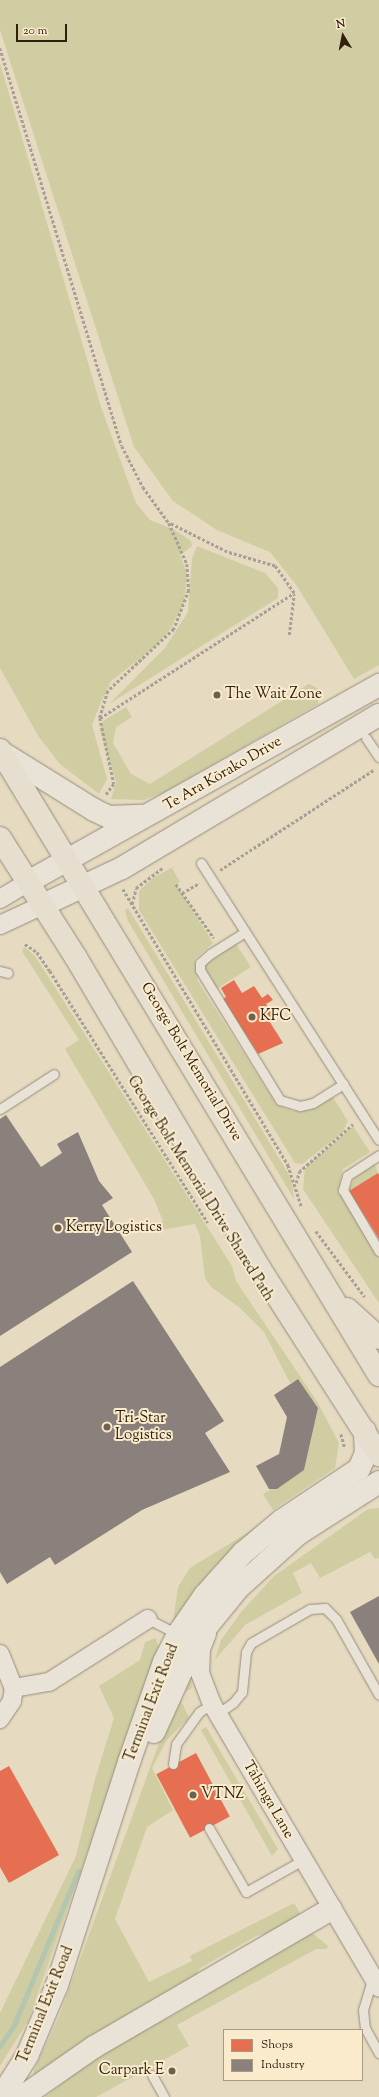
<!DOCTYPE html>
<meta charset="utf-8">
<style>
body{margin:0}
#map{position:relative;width:379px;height:2097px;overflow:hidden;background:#e6dac0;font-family:"Sorts Mill Goudy",serif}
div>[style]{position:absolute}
.green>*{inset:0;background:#d0cda2}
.shops>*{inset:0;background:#e76f51;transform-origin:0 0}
.industry>*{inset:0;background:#8a817c}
.stream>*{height:5px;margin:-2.5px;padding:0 2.5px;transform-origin:2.5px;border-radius:2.5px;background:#b3c6b0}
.path>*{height:2.5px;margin-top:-1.25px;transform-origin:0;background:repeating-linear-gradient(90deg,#a6a096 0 3px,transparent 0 5px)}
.roads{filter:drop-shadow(0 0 1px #968d7c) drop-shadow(0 0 1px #968d7c)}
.lane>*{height:9px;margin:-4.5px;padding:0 4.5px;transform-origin:4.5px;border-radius:4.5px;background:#e9e3d7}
.street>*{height:18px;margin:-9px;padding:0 9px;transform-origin:9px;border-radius:9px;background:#e9e3d7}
.secondary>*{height:22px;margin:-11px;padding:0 11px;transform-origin:11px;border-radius:11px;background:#e9e3d7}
.primary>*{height:22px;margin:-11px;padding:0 11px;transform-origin:11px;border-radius:11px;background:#e6dfd0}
.dots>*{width:11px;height:11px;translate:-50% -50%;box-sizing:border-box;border:2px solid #f9ebcc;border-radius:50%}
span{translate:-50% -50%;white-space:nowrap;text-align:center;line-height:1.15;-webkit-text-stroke:4px #f9ebcc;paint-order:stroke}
.poi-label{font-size:15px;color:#2f2010}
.left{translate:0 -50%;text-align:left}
.right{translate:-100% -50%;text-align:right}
.street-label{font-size:15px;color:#2f2010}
.legend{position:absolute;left:223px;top:2029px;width:140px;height:52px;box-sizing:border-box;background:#f9ebcc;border:1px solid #a89a81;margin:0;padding:5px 7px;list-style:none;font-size:12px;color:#2f2010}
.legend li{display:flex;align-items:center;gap:8px;height:20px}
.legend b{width:20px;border:1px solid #a89a81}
.north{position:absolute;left:323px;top:16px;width:40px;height:40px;-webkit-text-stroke:3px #f9ebcc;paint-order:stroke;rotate:350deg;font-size:11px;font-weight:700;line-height:16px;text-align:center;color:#2f2010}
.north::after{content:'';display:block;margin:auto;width:14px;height:18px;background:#2f2010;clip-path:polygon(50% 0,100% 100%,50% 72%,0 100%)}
.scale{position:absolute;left:16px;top:24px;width:51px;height:18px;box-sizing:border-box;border:2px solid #2f2010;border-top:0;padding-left:5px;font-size:12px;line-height:14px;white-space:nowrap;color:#2f2010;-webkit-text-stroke:3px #f9ebcc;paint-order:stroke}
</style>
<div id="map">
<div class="green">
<div style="clip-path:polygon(0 0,379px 0,379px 665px,354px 679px,297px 586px,270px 552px,217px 530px,173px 501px,134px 447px,0 30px)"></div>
<div style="clip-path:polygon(0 63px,101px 407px,136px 503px,150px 520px,173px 529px,191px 541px,192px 546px,180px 555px,187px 574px,184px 602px,171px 628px,156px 646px,111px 681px,101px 702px,92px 725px,107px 779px,99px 794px,60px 764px,39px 737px,0 668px)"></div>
<div style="clip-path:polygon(197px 546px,265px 573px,278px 588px,278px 598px,109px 704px,165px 648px,188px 612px,192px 559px)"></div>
<div style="clip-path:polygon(309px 684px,319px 689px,318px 704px,165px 792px,144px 800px,111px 799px,116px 782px,100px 731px,103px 721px,126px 707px,132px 717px,116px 727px,113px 743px,131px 774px,150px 784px)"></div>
<div style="clip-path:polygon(182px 862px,172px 868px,180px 882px,176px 884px,213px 943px,195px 959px,197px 980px,276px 1104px,292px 1111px,304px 1110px,332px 1096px,348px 1121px,342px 1133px,302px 1164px,295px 1163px,139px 910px,139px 891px,153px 878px)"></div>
<div style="clip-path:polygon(128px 908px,291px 1178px,294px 1199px,128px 921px,125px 910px)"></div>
<div style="clip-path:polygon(234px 941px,251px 967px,215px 990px,204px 970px,205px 961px)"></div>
<div style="clip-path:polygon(24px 947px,35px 956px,232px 1266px,236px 1281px,318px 1403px,339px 1443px,335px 1468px,273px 1510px,263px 1494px,304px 1470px,318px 1408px,298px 1379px,290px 1383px,264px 1332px,239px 1307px,211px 1287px,205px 1278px,200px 1236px,195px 1224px,156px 1231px,154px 1228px,163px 1221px,154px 1199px,65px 1049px,79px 1040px,22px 951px)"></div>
<div style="clip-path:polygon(353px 1126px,370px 1152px,343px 1169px,338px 1191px,379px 1258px,379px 1303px,303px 1189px,305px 1169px)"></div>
<div style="clip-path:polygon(374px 1163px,379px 1175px,349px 1191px,355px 1176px)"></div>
<div style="clip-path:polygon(379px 1508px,379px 1558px,375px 1559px,370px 1552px,320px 1578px,311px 1563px,293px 1573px,302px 1593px,245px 1625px,215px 1660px,221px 1640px,242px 1611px,274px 1576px,368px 1509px)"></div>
<div style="clip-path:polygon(270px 1519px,213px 1568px,173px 1622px,178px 1587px,190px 1568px)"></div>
<div style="clip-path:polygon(156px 1638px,159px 1649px,28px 2021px,0 2066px,0 2013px,76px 1856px,95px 1779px,114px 1718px,99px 1686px,140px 1660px,145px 1642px)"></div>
<div style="clip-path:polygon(185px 1672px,190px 1673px,192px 1688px,184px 1692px,181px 1700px,189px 1718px,167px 1740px,152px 1768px,173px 1810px,147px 1827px,115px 1919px,149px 1982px,192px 1961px,190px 1956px,294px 1903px,304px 1920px,298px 1925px,256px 1936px,200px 1968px,194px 1979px,34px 2079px,34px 2070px,60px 2014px)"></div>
<div style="clip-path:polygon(206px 1727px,278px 1849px,272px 1856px,201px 1730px)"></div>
<div style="clip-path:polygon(311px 1932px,328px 1946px,326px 1949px,316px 1949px,177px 2025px,189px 2046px,96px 2097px,45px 2097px,107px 2047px,172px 2016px)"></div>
</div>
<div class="shops">
<div style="clip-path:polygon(234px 980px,242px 993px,254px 986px,262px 998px,268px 994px,273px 1000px,266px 1004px,273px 1015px,268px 1019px,283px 1043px,258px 1054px,223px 999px,226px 997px,221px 988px)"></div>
<div style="clip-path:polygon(378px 1173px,379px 1175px,379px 1239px,349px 1191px)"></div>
<div style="left:196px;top:1753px;width:72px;height:45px;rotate:62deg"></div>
<div style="clip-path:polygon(9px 1766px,59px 1855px,9px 1883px,0 1867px,0 1771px)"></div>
</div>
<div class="industry">
<div style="clip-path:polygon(6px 1115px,41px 1167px,62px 1153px,57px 1144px,78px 1132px,99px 1181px,113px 1198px,102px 1205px,132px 1252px,0 1336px,0 1119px)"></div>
<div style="clip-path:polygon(133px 1281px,224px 1421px,205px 1433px,230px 1472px,142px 1510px,55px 1565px,50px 1557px,7px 1584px,0 1572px,0 1367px)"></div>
<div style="clip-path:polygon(298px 1379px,318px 1408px,304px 1470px,277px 1489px,269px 1489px,256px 1466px,279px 1454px,287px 1417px,274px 1395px)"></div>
<div style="clip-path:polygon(379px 1596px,379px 1664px,350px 1612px)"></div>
</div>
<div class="stream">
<div style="left:0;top:2046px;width:25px;rotate:-56deg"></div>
<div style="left:14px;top:2025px;width:167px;rotate:-67.4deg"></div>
</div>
<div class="path">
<div style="left:0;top:48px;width:416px;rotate:73deg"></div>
<div style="left:122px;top:446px;width:46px;rotate:62.9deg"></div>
<div style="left:143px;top:487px;width:44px;rotate:54.2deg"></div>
<div style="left:169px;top:523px;width:45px;rotate:66.3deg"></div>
<div style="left:187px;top:564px;width:26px;rotate:86deg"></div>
<div style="left:189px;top:590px;width:42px;rotate:111deg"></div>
<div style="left:174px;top:629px;width:91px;rotate:136.8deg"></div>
<div style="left:108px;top:691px;width:28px;rotate:107deg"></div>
<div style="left:100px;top:718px;width:67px;rotate:78deg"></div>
<div style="left:114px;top:784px;width:14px;rotate:126deg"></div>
<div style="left:289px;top:635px;width:41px;rotate:-83deg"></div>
<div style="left:100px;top:718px;width:231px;rotate:-32.8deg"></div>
<div style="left:294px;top:593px;width:33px;rotate:-125deg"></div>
<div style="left:275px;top:566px;width:50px;rotate:-163.7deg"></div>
<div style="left:227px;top:552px;width:65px;rotate:-153.4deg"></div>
<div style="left:220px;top:870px;width:185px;rotate:-33.1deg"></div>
<div style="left:176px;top:884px;width:66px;rotate:54.9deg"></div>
<div style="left:123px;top:889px;width:322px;rotate:59.1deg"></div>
<div style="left:288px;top:1165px;width:45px;rotate:72deg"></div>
<div style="left:182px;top:893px;width:20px;rotate:-30deg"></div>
<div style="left:132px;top:904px;width:16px;rotate:-76deg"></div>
<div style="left:136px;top:888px;width:34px;rotate:-37deg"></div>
<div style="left:25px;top:944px;width:14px;rotate:34deg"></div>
<div style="left:37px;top:952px;width:23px;rotate:56deg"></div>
<div style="left:50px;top:971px;width:297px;rotate:57.9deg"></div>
<div style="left:296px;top:1183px;width:11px;rotate:-75deg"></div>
<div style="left:299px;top:1172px;width:72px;rotate:-41.6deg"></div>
<div style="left:316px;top:1231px;width:82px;rotate:53.4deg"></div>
<div style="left:341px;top:1434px;width:15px;rotate:74deg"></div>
</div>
<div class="roads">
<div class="lane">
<div style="left:366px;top:738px;width:23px;rotate:56deg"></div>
<div style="left:201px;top:863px;width:329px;rotate:57.3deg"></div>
<div style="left:245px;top:932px;width:41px;rotate:147.8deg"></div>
<div style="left:210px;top:954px;width:13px;rotate:138deg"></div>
<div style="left:200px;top:963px;width:7px;rotate:90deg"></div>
<div style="left:200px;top:970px;width:153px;rotate:58.4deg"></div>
<div style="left:280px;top:1100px;width:21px;rotate:17deg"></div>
<div style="left:300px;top:1106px;width:13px;rotate:-13deg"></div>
<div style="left:313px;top:1103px;width:36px;rotate:-32deg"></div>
<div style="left:0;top:971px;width:8px;rotate:14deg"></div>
<div style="left:0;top:1109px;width:64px;rotate:-32.9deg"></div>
<div style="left:379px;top:1155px;width:38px;rotate:147deg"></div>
<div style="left:347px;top:1176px;width:15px;rotate:106deg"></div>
<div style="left:343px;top:1190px;width:71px;rotate:59.5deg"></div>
<div style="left:148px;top:1619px;width:34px;rotate:27deg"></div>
<div style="left:217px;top:1714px;width:19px;rotate:-35deg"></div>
<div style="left:233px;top:1703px;width:14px;rotate:-51deg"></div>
<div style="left:242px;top:1692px;width:40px;rotate:-84.3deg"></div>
<div style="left:246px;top:1652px;width:10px;rotate:-61deg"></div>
<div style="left:251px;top:1643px;width:68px;rotate:-30deg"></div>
<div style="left:310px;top:1609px;width:15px;rotate:-4deg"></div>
<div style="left:325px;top:1608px;width:16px;rotate:45deg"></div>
<div style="left:336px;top:1619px;width:87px;rotate:60.5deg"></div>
<div style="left:173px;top:1764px;width:20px;rotate:-81deg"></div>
<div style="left:176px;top:1744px;width:39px;rotate:-54deg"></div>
<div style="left:199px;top:1712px;width:15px;rotate:-32deg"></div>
<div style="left:209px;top:1828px;width:74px;rotate:60deg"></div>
<div style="left:246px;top:1892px;width:65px;rotate:-29.3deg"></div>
<div style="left:373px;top:1977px;width:34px;rotate:107deg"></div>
<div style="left:363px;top:2010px;width:18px;rotate:84deg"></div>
<div style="left:365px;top:2028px;width:29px;rotate:61deg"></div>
<div style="left:152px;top:2075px;width:25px;rotate:61deg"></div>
</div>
<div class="street">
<div style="left:0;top:899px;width:33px;rotate:-31deg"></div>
<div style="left:0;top:925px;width:47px;rotate:-24.9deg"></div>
<div style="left:207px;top:1634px;width:16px;rotate:112deg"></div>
<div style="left:201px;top:1649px;width:24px;rotate:92deg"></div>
<div style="left:200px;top:1673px;width:33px;rotate:69deg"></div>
<div style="left:212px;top:1704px;width:329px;rotate:59.5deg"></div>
<div style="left:0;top:1654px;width:37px;rotate:68deg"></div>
<div style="left:14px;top:1688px;width:13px;rotate:99deg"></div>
<div style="left:12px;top:1701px;width:22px;rotate:124deg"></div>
<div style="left:14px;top:1688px;width:36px;rotate:-10deg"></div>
<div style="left:49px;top:1682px;width:117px;rotate:-32.5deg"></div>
</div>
<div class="secondary">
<div style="left:1px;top:752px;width:110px;rotate:31.9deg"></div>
<div style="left:94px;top:810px;width:17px;rotate:25deg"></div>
<div style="left:109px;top:817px;width:33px;rotate:-2deg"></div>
<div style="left:28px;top:882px;width:403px;rotate:-29.3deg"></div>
<div style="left:43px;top:905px;width:87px;rotate:-25.1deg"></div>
<div style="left:122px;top:868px;width:299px;rotate:-30.8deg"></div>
<div style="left:154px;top:1732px;width:100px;rotate:-65.7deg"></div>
<div style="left:195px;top:1641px;width:68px;rotate:-50.9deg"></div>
<div style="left:238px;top:1588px;width:81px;rotate:-42deg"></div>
<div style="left:298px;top:1534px;width:96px;rotate:-32.7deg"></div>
<div style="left:1px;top:2097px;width:49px;rotate:-57.6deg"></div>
<div style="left:27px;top:2056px;width:77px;rotate:-67.1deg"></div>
<div style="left:57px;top:1985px;width:234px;rotate:-72.1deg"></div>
<div style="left:129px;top:1762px;width:106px;rotate:-70.7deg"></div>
<div style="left:164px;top:1662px;width:31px;rotate:-63deg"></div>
<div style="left:178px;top:1634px;width:47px;rotate:-55.3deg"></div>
<div style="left:205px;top:1595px;width:57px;rotate:-47.9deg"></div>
<div style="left:243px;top:1553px;width:50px;rotate:-40.1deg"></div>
<div style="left:281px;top:1521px;width:94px;rotate:-33.7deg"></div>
<div style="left:359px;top:1469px;width:17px;rotate:-66deg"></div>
<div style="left:366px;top:1453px;width:22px;rotate:-93deg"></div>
<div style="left:22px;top:2097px;width:88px;rotate:-34.8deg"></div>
<div style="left:94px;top:2047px;width:274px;rotate:-30.2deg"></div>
</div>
<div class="primary">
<div style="left:0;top:750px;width:731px;rotate:58.77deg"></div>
<div style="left:0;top:838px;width:140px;rotate:57.6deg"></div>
<div style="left:75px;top:956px;width:364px;rotate:59.4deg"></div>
<div style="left:260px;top:1269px;width:221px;rotate:57.4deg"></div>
<div style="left:347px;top:1309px;width:43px;rotate:42.2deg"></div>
</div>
</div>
<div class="dots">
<div style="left:217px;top:695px;background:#6f614e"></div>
<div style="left:252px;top:1017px;background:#6f614e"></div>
<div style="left:58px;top:1228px;background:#6f614e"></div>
<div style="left:107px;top:1427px;background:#6f614e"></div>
<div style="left:193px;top:1795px;background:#6f614e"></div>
<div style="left:172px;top:2071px;background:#6f614e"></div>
</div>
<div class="poi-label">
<span class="left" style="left:225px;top:695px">The Wait Zone</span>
<span class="left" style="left:260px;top:1017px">KFC</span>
<span class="left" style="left:66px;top:1228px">Kerry Logistics</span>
<span class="left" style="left:115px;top:1427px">Tri-Star<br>Logistics</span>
<span class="left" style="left:201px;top:1795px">VTNZ</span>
<span class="right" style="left:164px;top:2071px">Carpark E</span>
</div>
<div class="street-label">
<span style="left:223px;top:774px;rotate:-30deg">Te Ara Kōrako Drive</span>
<span style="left:191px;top:1062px;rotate:59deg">George Bolt Memorial Drive</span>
<span style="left:200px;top:1189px;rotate:58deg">George Bolt Memorial Drive Shared Path</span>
<span style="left:152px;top:1703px;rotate:-69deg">Terminal Exit Road</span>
<span style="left:268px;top:1800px;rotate:60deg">Tāhinga Lane</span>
<span style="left:46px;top:2005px;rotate:-68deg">Terminal Exit Road</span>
</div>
<ul class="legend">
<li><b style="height:11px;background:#e76f51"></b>Shops</li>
<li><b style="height:11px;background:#8a817c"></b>Industry</li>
</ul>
<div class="north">N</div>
<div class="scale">20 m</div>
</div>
